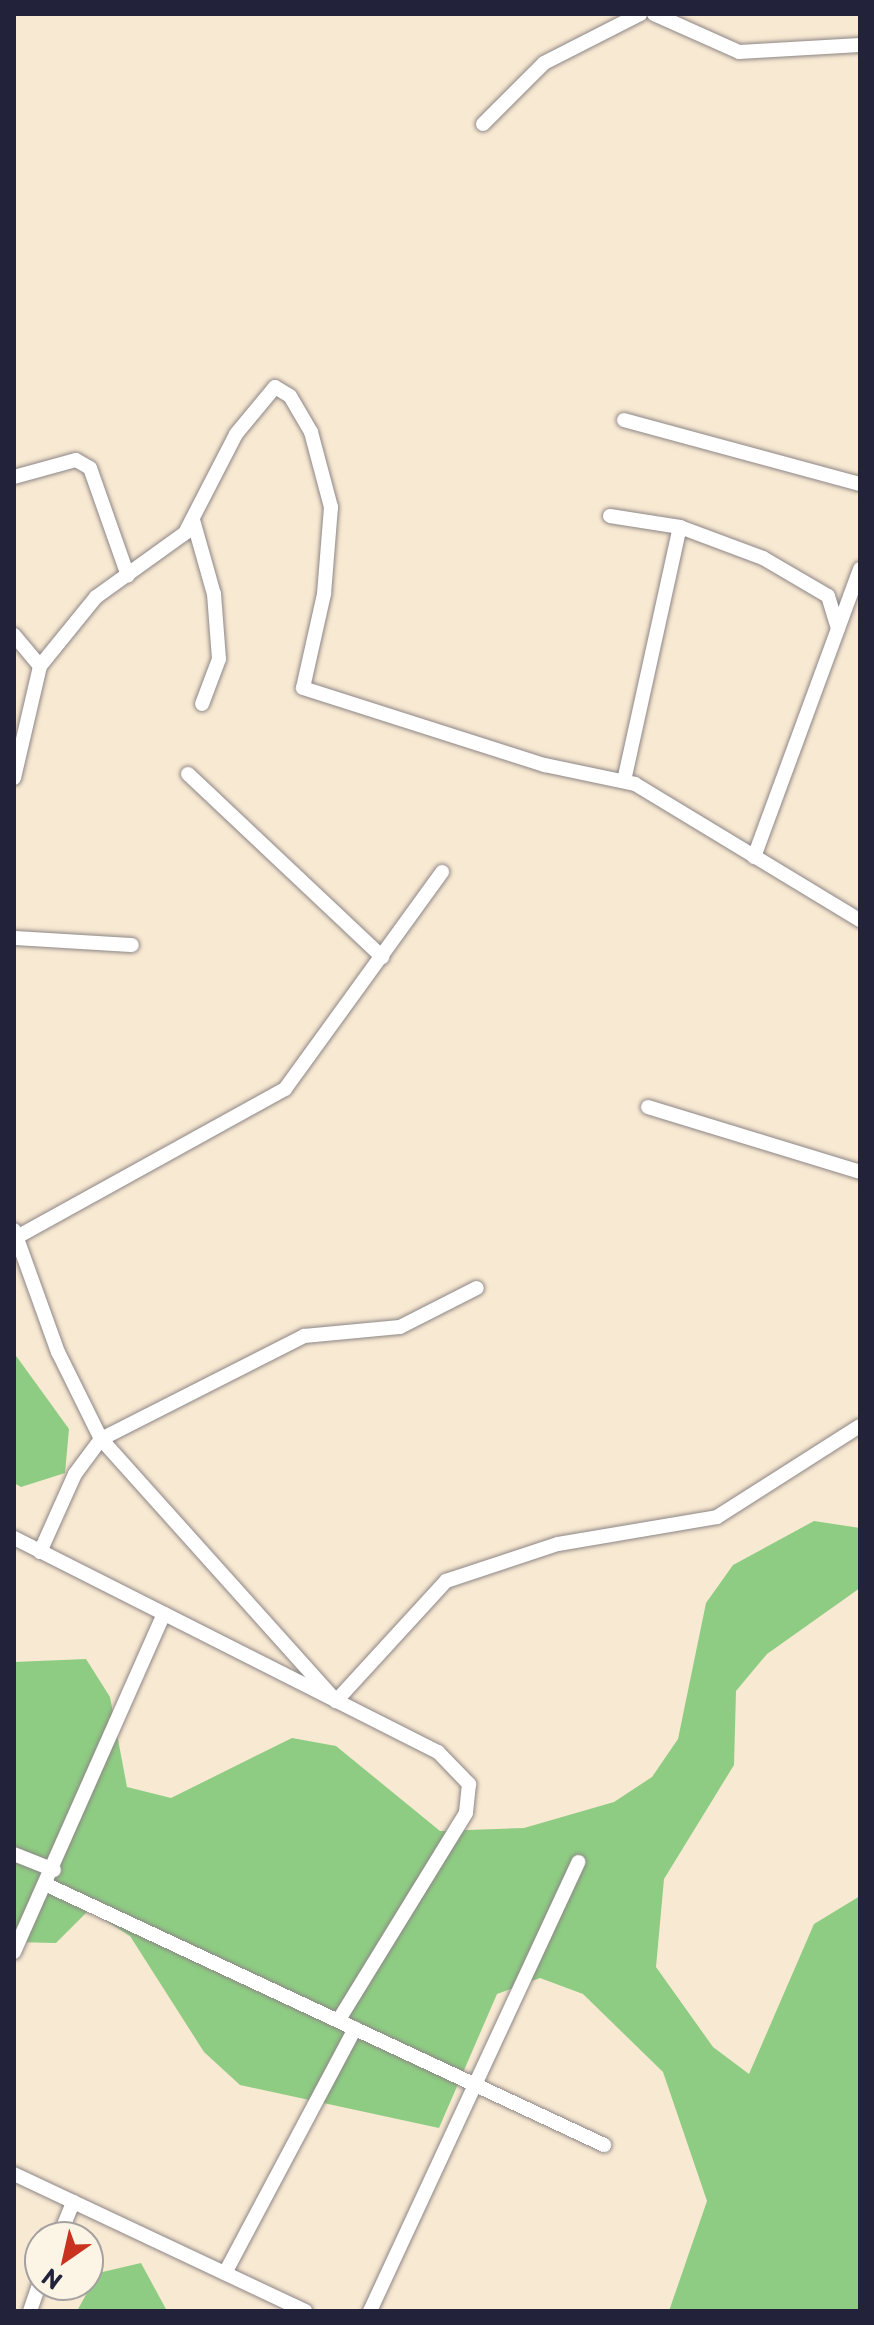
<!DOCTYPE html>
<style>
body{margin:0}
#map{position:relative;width:874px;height:2325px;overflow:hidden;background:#f8e9d2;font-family:"Playpen Sans",sans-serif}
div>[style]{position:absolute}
.green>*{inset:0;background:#8ecc83}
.roads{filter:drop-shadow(0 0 2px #8d8686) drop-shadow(0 0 2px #8d8686)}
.street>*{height:14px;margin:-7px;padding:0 7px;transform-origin:7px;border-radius:7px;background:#fff}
span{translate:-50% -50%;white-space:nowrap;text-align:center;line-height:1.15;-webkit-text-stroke:6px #fcf5e5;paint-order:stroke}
.frame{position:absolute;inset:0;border:16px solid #22223b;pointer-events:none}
.north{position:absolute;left:24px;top:2221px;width:80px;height:80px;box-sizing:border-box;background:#fcf5e5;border:2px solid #a5a1a1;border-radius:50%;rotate:214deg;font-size:22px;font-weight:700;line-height:32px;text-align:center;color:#22223b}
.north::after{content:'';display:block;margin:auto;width:28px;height:36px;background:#c8321e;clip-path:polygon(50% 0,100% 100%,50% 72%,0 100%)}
</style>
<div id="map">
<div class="green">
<div style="clip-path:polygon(14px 1353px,69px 1429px,65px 1473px,21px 1487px,14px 1483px)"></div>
<div style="clip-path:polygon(814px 1521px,860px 1528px,860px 1588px,767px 1654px,736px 1691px,734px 1765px,664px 1879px,656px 1967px,713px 2047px,749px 2074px,814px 1924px,860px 1896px,860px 2311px,669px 2311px,707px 2201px,663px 2072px,583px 1994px,540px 1978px,497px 1994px,439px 2128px,240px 2085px,204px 2052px,130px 1936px,89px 1910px,56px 1943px,14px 1942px,14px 1662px,86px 1659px,110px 1697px,127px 1787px,171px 1798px,292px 1738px,336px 1746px,440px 1831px,524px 1828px,614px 1802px,652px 1777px,678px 1739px,706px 1603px,733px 1565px)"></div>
<div style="clip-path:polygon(141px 2263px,167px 2311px,77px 2311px,98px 2273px)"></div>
</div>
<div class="roads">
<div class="street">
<div style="left:654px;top:14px;width:93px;rotate:24.1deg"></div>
<div style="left:739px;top:52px;width:121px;rotate:-3.3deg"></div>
<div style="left:483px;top:124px;width:86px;rotate:-45deg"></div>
<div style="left:544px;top:63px;width:108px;rotate:-27deg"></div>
<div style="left:624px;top:420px;width:245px;rotate:15.2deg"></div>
<div style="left:14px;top:477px;width:64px;rotate:-15.3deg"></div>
<div style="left:76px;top:460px;width:16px;rotate:30deg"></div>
<div style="left:90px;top:468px;width:114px;rotate:70.6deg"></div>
<div style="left:610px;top:516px;width:71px;rotate:8.9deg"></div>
<div style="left:680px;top:527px;width:89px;rotate:20.5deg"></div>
<div style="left:763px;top:558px;width:75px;rotate:30.3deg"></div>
<div style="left:828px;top:596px;width:34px;rotate:73deg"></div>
<div style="left:193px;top:520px;width:77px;rotate:74.2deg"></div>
<div style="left:214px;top:594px;width:65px;rotate:85.6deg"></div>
<div style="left:219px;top:659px;width:48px;rotate:110.7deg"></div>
<div style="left:14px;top:635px;width:40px;rotate:50deg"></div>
<div style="left:188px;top:774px;width:267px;rotate:43.3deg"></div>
<div style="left:14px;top:778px;width:115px;rotate:-76.9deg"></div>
<div style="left:40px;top:666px;width:89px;rotate:-50.9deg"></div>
<div style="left:96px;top:597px;width:110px;rotate:-35.7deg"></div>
<div style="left:185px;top:533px;width:111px;rotate:-62.7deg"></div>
<div style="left:236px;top:434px;width:61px;rotate:-50.3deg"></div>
<div style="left:275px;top:387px;width:17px;rotate:31deg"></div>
<div style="left:290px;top:396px;width:42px;rotate:59.7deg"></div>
<div style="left:311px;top:432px;width:78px;rotate:75.1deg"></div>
<div style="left:331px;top:507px;width:87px;rotate:94.6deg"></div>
<div style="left:324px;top:594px;width:96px;rotate:102.6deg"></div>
<div style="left:303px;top:688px;width:254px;rotate:17.7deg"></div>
<div style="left:545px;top:765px;width:92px;rotate:11.9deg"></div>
<div style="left:635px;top:784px;width:263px;rotate:31.2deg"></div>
<div style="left:624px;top:781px;width:260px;rotate:-77.6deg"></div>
<div style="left:754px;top:857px;width:307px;rotate:-69.8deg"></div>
<div style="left:14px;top:938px;width:118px;rotate:3.4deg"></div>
<div style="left:648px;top:1107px;width:222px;rotate:17deg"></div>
<div style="left:14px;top:1230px;width:130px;rotate:70.2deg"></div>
<div style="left:58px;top:1352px;width:97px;rotate:63.7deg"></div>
<div style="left:101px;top:1439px;width:352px;rotate:48.1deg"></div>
<div style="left:336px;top:1701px;width:163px;rotate:-47.5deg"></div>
<div style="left:446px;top:1581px;width:118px;rotate:-18.3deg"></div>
<div style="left:558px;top:1544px;width:161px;rotate:-9.6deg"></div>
<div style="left:717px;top:1517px;width:169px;rotate:-32.5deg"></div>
<div style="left:17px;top:1237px;width:306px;rotate:-28.9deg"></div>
<div style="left:285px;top:1089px;width:268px;rotate:-54.1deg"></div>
<div style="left:14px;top:1538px;width:475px;rotate:26.8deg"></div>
<div style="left:438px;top:1752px;width:45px;rotate:45.9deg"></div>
<div style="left:469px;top:1784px;width:29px;rotate:96deg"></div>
<div style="left:466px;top:1813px;width:244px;rotate:121.6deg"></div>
<div style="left:40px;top:1552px;width:85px;rotate:-65.8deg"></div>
<div style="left:75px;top:1474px;width:44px;rotate:-53.4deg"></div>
<div style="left:101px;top:1439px;width:228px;rotate:-26.9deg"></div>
<div style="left:304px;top:1336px;width:96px;rotate:-5.4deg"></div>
<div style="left:400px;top:1327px;width:86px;rotate:-26.9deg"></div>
<div style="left:14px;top:1854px;width:43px;rotate:21.8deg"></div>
<div style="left:47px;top:1885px;width:615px;rotate:25.02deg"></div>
<div style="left:14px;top:1952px;width:370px;rotate:-66.1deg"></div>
<div style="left:14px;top:2174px;width:322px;rotate:25.2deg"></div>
<div style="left:59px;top:2237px;width:38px;rotate:-68deg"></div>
<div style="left:225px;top:2273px;width:277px;rotate:-62deg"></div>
<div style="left:30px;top:2311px;width:31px;rotate:-71deg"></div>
<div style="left:370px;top:2311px;width:495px;rotate:-65.1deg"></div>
</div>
</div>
<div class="frame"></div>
<div class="north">N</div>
</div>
